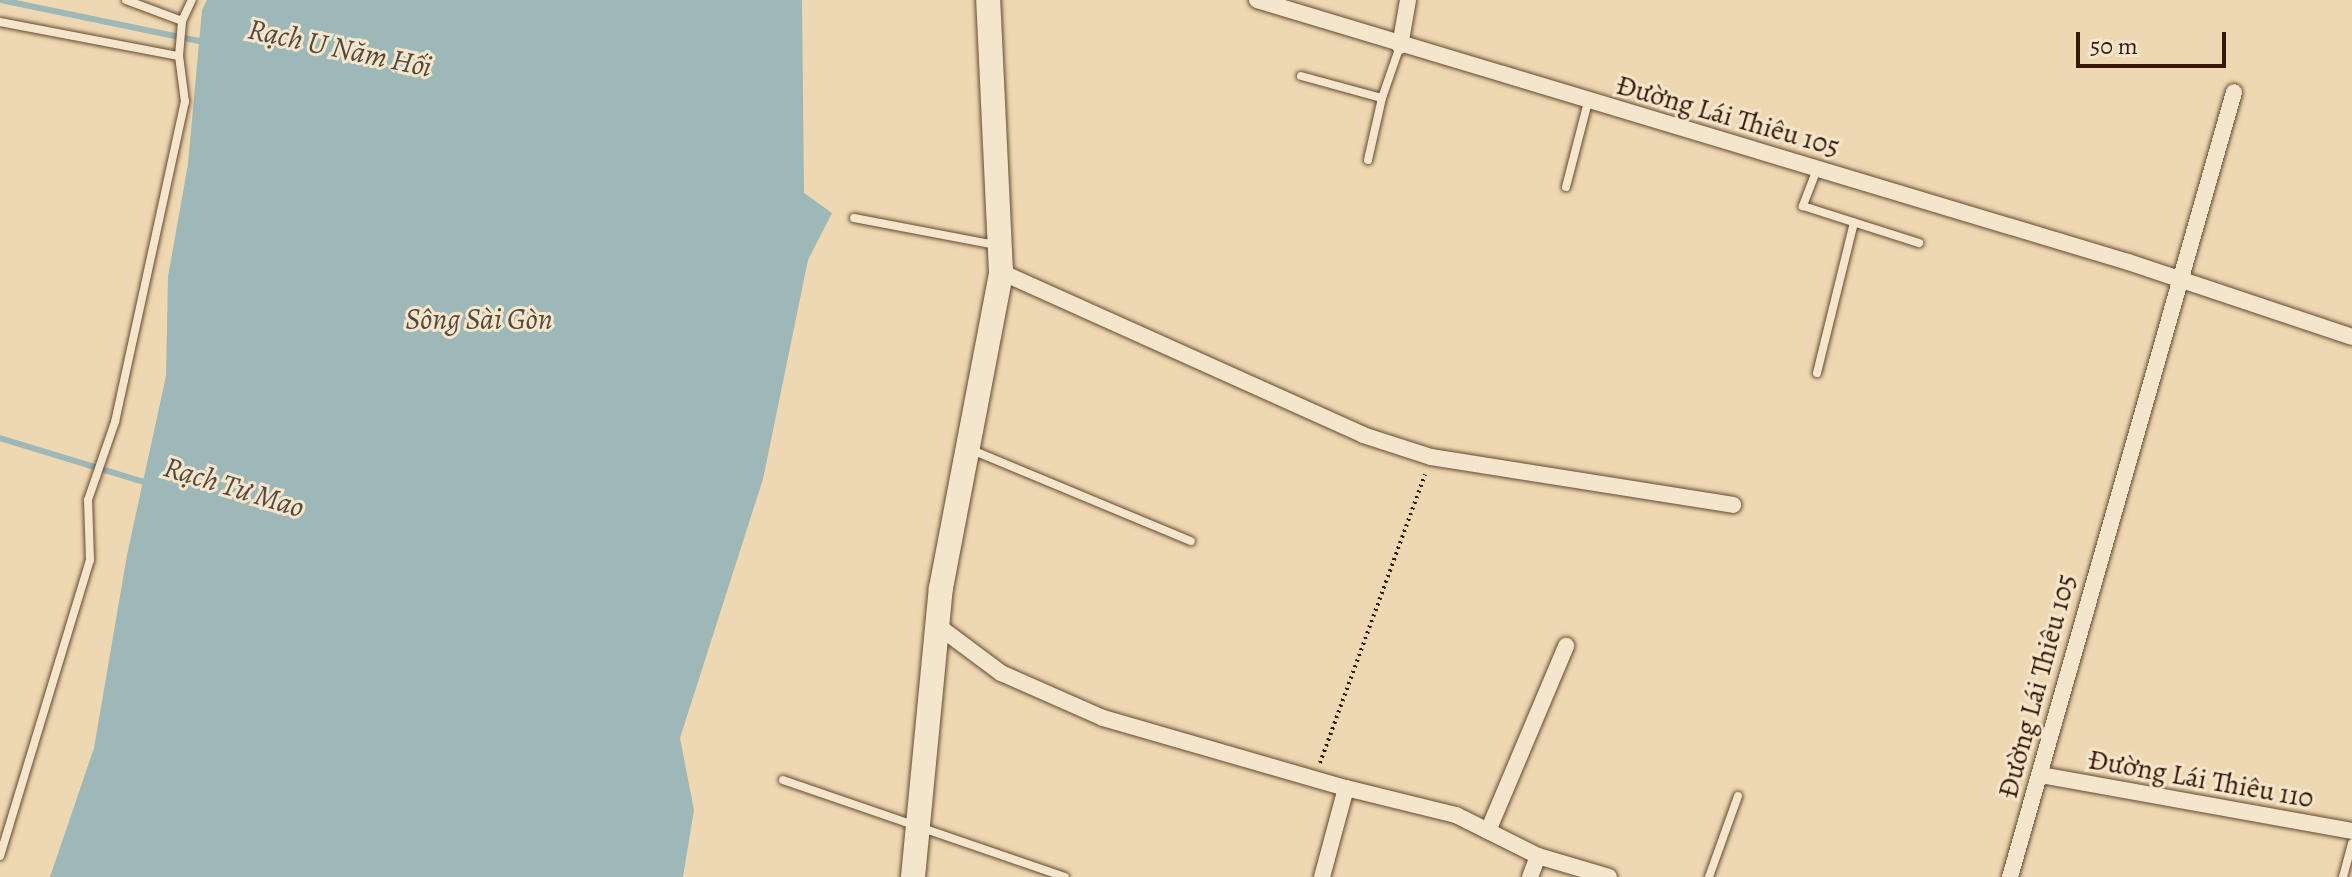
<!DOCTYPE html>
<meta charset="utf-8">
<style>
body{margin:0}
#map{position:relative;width:2352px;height:877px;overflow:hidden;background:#eed8b1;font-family:Alegreya,serif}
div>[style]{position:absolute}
.water>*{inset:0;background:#9eb7b7}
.stream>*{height:6px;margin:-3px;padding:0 3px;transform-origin:3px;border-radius:3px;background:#9eb7b7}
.path>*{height:4px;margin-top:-2px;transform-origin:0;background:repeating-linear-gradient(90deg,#371808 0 2px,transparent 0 6px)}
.roads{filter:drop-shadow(0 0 2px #654832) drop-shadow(0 0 2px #654832)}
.lane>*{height:8px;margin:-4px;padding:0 4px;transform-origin:4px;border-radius:4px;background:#f4e6cc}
.street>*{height:16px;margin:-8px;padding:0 8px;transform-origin:8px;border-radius:8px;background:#f4e6cc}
.secondary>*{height:24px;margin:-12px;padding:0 12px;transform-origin:12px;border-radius:12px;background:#f4e6cc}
span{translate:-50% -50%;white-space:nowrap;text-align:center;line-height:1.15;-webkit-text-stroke:6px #f4e6cc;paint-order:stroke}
.street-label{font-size:28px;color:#371808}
.water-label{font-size:30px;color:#56483d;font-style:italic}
.scale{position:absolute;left:2076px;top:32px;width:150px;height:36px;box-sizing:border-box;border:4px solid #371808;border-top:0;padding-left:10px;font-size:24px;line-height:28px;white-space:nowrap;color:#371808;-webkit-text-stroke:6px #f4e6cc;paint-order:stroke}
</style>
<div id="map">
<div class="water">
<div style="clip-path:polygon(207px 0,802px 0,804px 193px,832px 213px,808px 260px,763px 479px,680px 738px,694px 810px,683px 877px,50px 877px,94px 748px,127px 555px,166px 376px,168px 277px,188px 164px,202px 10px)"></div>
</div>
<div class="stream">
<div style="left:1px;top:0;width:207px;rotate:11.7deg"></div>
<div style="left:0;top:438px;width:157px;rotate:17deg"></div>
</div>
<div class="path">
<div style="left:1320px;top:763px;width:307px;rotate:-70deg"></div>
</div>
<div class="roads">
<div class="lane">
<div style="left:126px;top:0;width:60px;rotate:20.6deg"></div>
<div style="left:0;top:22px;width:182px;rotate:10.8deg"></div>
<div style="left:1301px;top:76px;width:84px;rotate:15.2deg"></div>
<div style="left:1382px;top:98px;width:55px;rotate:-70.9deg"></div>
<div style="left:1368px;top:160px;width:64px;rotate:-77.3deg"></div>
<div style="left:1817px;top:169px;width:40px;rotate:111deg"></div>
<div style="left:1803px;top:206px;width:122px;rotate:17.7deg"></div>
<div style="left:1566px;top:187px;width:88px;rotate:-75.5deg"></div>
<div style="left:854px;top:218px;width:145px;rotate:10.8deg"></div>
<div style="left:1817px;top:373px;width:155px;rotate:-76.2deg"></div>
<div style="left:972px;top:450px;width:237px;rotate:22.6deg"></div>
<div style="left:783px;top:780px;width:298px;rotate:19deg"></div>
<div style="left:0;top:856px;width:309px;rotate:-73.1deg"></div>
<div style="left:90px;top:560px;width:60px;rotate:-91.9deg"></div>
<div style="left:88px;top:500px;width:83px;rotate:-70.9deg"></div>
<div style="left:115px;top:422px;width:328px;rotate:-77.7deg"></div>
<div style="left:185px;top:102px;width:46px;rotate:-97.4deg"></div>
<div style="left:179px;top:56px;width:35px;rotate:-85deg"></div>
<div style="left:182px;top:21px;width:23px;rotate:-65deg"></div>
<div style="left:1709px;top:877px;width:86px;rotate:-70.3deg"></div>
<div style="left:2343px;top:877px;width:35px;rotate:-75deg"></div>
</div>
<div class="street">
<div style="left:1257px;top:0;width:910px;rotate:16.74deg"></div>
<div style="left:2128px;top:262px;width:236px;rotate:18.5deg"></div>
<div style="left:1400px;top:46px;width:47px;rotate:-80.1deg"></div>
<div style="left:1001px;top:272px;width:397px;rotate:24.2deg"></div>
<div style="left:1363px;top:435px;width:71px;rotate:17.9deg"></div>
<div style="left:1431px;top:457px;width:306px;rotate:9deg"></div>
<div style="left:938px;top:626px;width:79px;rotate:36.7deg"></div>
<div style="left:1001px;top:673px;width:111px;rotate:23.8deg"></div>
<div style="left:1103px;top:718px;width:253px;rotate:16.1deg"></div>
<div style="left:2041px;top:775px;width:316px;rotate:10.2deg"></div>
<div style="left:1488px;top:831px;width:201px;rotate:-67.1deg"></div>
<div style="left:1322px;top:877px;width:92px;rotate:-74.9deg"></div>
<div style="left:1346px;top:788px;width:113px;rotate:13.8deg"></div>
<div style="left:1456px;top:815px;width:92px;rotate:26.6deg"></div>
<div style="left:1538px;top:856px;width:74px;rotate:16.5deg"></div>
<div style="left:1530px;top:877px;width:22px;rotate:-69deg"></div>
<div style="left:2010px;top:877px;width:816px;rotate:-74.07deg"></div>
</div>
<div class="secondary">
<div style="left:913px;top:877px;width:290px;rotate:-84.5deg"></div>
<div style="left:941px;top:588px;width:322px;rotate:-79.2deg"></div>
<div style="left:1001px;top:272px;width:272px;rotate:-92.7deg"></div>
</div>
</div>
<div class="street-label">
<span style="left:1728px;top:116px;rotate:16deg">Đường Lái Thiêu 105</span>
<span style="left:2037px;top:686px;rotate:-75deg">Đường Lái Thiêu 105</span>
<span style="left:2201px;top:779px;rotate:10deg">Đường Lái Thiêu 110</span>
</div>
<div class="water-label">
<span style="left:340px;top:48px;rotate:12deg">Rạch U Năm Hối</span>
<span style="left:479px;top:319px">Sông Sài Gòn</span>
<span style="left:234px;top:487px;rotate:17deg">Rạch Tư Mao</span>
</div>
<div class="scale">50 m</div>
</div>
